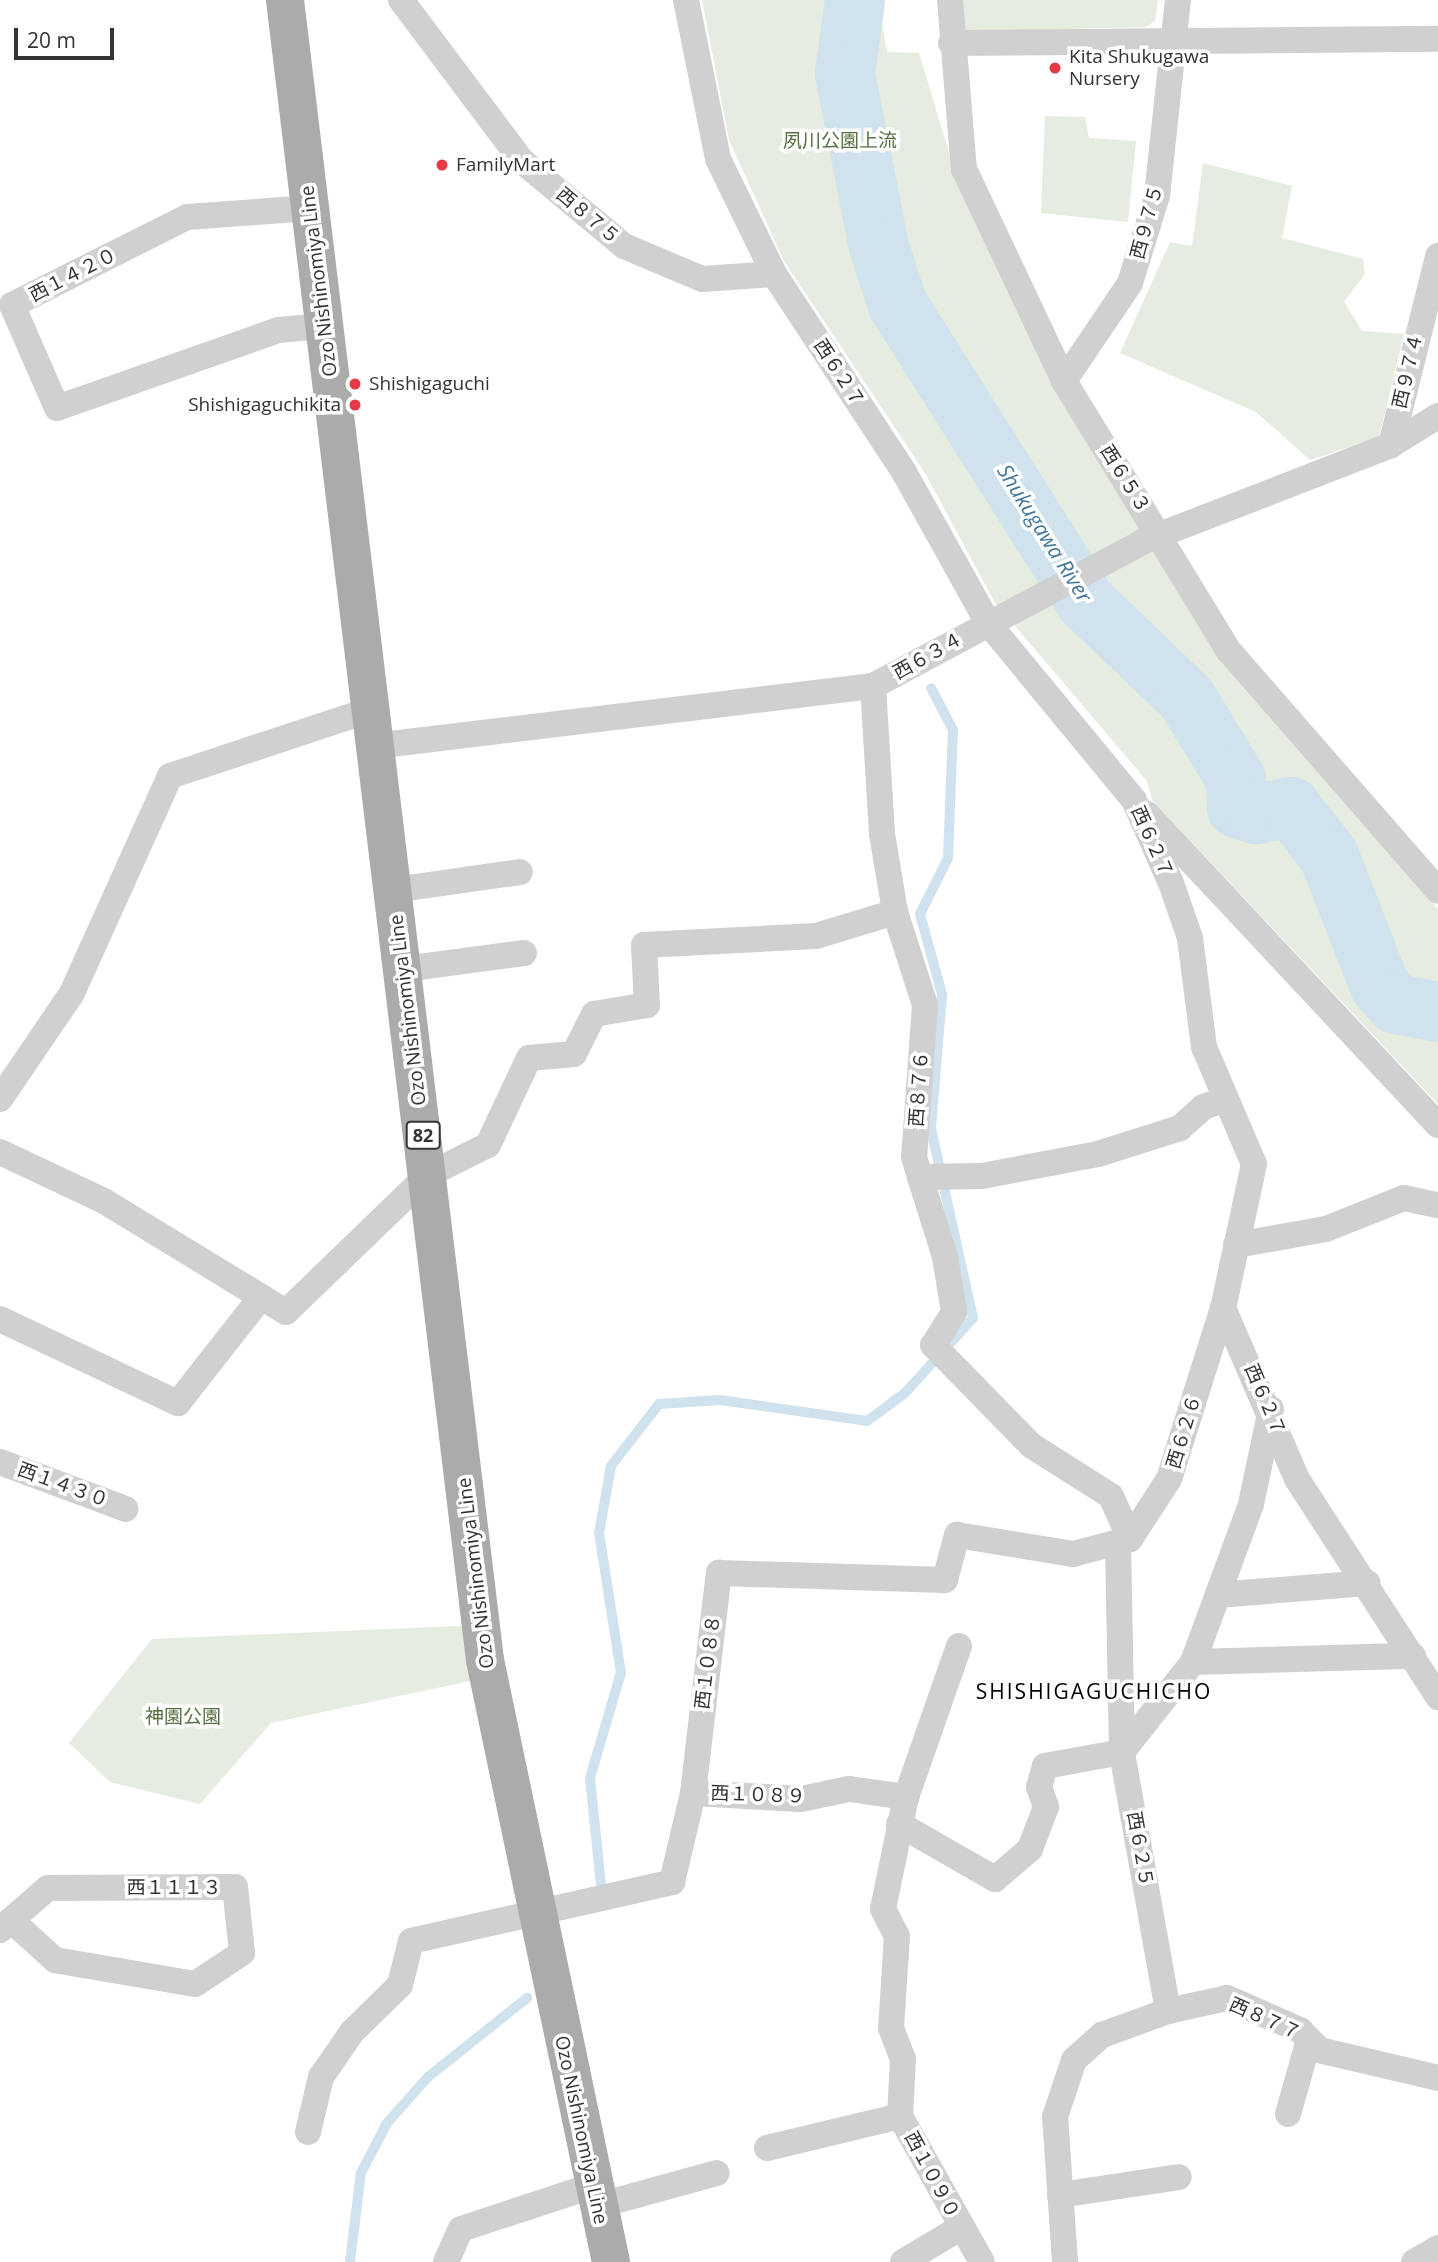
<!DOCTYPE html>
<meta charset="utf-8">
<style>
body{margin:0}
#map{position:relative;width:1438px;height:2262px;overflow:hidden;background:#fff;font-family:"Open Sans","Noto Sans JP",sans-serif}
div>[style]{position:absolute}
.green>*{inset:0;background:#e6ecdf}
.stream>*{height:10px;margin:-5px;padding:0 5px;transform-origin:5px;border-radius:5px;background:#cfe2ee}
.river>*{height:60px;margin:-30px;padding:0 30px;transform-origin:30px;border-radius:30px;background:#cfe2ee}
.minor>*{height:26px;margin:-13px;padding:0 13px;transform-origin:13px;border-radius:13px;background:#d0d0d0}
.primary>*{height:38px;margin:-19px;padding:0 19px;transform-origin:19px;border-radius:19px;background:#ababab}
.dots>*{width:19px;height:19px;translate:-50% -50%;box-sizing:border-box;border:4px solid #fff;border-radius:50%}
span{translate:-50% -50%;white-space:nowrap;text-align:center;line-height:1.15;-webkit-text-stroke:7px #fff;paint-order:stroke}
.shield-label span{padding:2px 5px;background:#fff;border:2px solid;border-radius:5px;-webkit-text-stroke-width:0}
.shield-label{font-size:18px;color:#333;font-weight:700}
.poi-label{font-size:19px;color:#333}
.left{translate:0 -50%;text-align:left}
.right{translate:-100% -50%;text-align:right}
.park-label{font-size:19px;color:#56703f}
.street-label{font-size:19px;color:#333}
.water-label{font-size:21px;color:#3f7597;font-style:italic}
.neighbourhood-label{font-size:21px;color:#000;letter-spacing:2px}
.scale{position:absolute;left:14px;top:28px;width:100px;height:32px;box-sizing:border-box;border:4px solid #333;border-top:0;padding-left:9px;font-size:21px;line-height:24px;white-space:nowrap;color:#333;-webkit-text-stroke:5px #fff;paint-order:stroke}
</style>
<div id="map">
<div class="green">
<div style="clip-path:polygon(702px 0,878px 0,887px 52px,919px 53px,955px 172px,1219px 651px,1438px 909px,1438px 1104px,1152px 800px,1147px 781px,994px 601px,925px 473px,784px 261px,729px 140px)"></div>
<div style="clip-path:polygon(961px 0,1158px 0,1155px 21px,1146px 27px,964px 32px)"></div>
<div style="clip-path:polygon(1045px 116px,1085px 117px,1089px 138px,1136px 141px,1128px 222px,1041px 213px)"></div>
<div style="clip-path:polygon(1203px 163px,1292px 186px,1282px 238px,1363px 259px,1365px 274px,1344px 302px,1362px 331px,1404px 334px,1379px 437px,1310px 460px,1256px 412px,1120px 353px,1170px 242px,1192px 246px)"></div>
<div style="clip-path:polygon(481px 1625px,489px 1677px,271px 1723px,200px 1804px,110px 1782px,69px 1743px,152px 1639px)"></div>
</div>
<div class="stream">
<div style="left:601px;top:1885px;width:108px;rotate:-95.9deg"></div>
<div style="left:590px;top:1778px;width:109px;rotate:-73.6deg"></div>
<div style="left:621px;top:1673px;width:142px;rotate:-98.9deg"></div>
<div style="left:599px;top:1533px;width:68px;rotate:-79.8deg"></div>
<div style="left:611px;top:1466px;width:78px;rotate:-52.3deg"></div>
<div style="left:659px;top:1404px;width:61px;rotate:-3.8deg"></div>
<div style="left:720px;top:1400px;width:148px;rotate:8.1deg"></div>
<div style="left:867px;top:1421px;width:47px;rotate:-36.4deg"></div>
<div style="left:905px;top:1393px;width:101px;rotate:-47.8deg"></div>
<div style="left:973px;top:1318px;width:195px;rotate:-102.5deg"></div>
<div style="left:931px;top:1128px;width:134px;rotate:-85.3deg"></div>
<div style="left:942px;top:994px;width:83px;rotate:-105.4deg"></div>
<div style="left:920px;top:914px;width:63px;rotate:-63.4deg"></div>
<div style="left:948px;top:858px;width:128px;rotate:-87.8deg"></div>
<div style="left:953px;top:730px;width:47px;rotate:-117.6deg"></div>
<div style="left:350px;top:2262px;width:90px;rotate:-83deg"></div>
<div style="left:361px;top:2173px;width:56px;rotate:-62.5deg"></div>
<div style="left:387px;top:2123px;width:62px;rotate:-48.3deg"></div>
<div style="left:428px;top:2077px;width:127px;rotate:-38.6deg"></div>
</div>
<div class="river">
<div style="left:855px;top:0;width:75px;rotate:97.7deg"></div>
<div style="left:845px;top:74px;width:176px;rotate:78.9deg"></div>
<div style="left:879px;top:247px;width:61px;rotate:71.9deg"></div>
<div style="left:898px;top:305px;width:352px;rotate:57.7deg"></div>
<div style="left:1086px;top:602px;width:140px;rotate:43.8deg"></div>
<div style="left:1187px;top:699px;width:94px;rotate:58.5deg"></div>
<div style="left:1236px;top:779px;width:29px;rotate:88deg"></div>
<div style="left:1237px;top:808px;width:20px;rotate:18deg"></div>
<div style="left:1256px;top:814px;width:36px;rotate:-11deg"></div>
<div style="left:1291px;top:807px;width:62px;rotate:52.2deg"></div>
<div style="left:1329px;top:856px;width:140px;rotate:68.6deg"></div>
<div style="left:1380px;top:986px;width:24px;rotate:48deg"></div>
<div style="left:1396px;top:1004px;width:43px;rotate:10.8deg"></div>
</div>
<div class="minor">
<div style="left:401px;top:0;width:201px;rotate:53.1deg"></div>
<div style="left:522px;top:161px;width:133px;rotate:39.8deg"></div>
<div style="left:624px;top:246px;width:85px;rotate:22.9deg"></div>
<div style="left:702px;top:279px;width:72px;rotate:-4deg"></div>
<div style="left:686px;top:0;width:162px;rotate:78.6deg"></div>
<div style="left:718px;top:159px;width:128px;rotate:64deg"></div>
<div style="left:774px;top:274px;width:237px;rotate:56.7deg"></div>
<div style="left:904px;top:472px;width:173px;rotate:60.9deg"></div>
<div style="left:988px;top:623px;width:229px;rotate:50.5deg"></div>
<div style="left:1134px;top:800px;width:91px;rotate:66deg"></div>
<div style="left:1171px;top:883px;width:58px;rotate:70.9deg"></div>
<div style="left:1190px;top:938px;width:110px;rotate:82.7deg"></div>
<div style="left:1204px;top:1047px;width:127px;rotate:66.9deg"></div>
<div style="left:1254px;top:1164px;width:147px;rotate:102.1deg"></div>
<div style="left:1223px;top:1308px;width:186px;rotate:66.6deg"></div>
<div style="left:1297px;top:1479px;width:260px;rotate:57.1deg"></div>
<div style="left:950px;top:0;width:170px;rotate:85.3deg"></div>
<div style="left:964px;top:169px;width:234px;rotate:64.7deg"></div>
<div style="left:1064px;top:381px;width:316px;rotate:58.6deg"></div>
<div style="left:1229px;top:651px;width:318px;rotate:48.9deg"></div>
<div style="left:951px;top:43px;width:487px;rotate:-0.5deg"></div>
<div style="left:310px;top:208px;width:123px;rotate:175.8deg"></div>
<div style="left:187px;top:217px;width:196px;rotate:153.3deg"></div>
<div style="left:12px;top:305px;width:112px;rotate:66.4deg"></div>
<div style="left:57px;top:408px;width:234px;rotate:-19.4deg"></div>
<div style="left:278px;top:330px;width:46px;rotate:-5deg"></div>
<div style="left:1064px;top:381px;width:118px;rotate:-56deg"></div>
<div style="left:1130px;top:283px;width:91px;rotate:-72.8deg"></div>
<div style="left:1157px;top:196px;width:197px;rotate:-83.9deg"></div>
<div style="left:1391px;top:445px;width:195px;rotate:-76deg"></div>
<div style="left:873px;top:686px;width:148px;rotate:86.5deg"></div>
<div style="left:882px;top:834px;width:79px;rotate:80.5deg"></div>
<div style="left:895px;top:912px;width:98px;rotate:72.1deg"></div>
<div style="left:925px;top:1005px;width:152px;rotate:94.1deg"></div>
<div style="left:914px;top:1157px;width:21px;rotate:73deg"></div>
<div style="left:920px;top:1177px;width:62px;rotate:-0.9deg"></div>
<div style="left:982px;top:1176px;width:118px;rotate:-10.7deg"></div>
<div style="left:1098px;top:1154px;width:86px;rotate:-17.6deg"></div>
<div style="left:1180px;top:1128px;width:31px;rotate:-42deg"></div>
<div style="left:1203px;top:1107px;width:24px;rotate:-19deg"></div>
<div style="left:374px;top:746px;width:503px;rotate:-6.86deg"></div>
<div style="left:873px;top:686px;width:307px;rotate:-28.1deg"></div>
<div style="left:1144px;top:541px;width:265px;rotate:-21.2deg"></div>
<div style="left:1391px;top:445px;width:55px;rotate:-31.7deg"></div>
<div style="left:1147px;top:814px;width:426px;rotate:46.9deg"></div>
<div style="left:394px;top:890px;width:127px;rotate:-8.1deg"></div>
<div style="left:404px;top:969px;width:121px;rotate:-7.6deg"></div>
<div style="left:0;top:1099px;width:128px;rotate:-55.8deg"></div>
<div style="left:72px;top:993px;width:238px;rotate:-65.7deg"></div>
<div style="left:170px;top:776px;width:211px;rotate:-18.3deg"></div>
<div style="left:0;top:1152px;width:115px;rotate:25.2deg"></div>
<div style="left:104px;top:1201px;width:213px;rotate:31.4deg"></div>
<div style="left:286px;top:1312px;width:197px;rotate:-44deg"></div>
<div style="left:428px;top:1175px;width:67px;rotate:-26.6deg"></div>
<div style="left:488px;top:1145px;width:96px;rotate:-64.8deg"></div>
<div style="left:529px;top:1058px;width:45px;rotate:-5.1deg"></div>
<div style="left:574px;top:1054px;width:45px;rotate:-63.4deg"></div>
<div style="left:594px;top:1014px;width:54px;rotate:-9.6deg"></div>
<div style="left:647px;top:1005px;width:60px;rotate:-92.9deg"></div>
<div style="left:644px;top:945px;width:172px;rotate:-3deg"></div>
<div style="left:816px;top:936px;width:83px;rotate:-16.9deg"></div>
<div style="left:920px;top:1177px;width:84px;rotate:72.6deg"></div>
<div style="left:945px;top:1257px;width:56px;rotate:80.7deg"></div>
<div style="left:954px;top:1312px;width:39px;rotate:122deg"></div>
<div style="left:933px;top:1345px;width:141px;rotate:45.6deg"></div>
<div style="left:1032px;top:1446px;width:93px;rotate:32.3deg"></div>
<div style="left:1111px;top:1496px;width:47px;rotate:66.2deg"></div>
<div style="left:1236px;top:1245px;width:91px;rotate:-10.1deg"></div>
<div style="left:1326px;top:1229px;width:84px;rotate:-21.7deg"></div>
<div style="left:1404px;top:1198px;width:35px;rotate:12deg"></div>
<div style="left:0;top:1319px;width:197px;rotate:25.3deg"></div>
<div style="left:178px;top:1403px;width:135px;rotate:-51.9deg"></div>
<div style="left:0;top:1462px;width:134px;rotate:20.5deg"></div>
<div style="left:1218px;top:1595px;width:150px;rotate:-4.6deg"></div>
<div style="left:959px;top:1646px;width:160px;rotate:109.3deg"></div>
<div style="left:906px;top:1797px;width:114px;rotate:101.6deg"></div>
<div style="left:883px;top:1909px;width:30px;rotate:63deg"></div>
<div style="left:897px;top:1936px;width:92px;rotate:93.7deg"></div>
<div style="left:891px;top:2028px;width:33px;rotate:69deg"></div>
<div style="left:903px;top:2059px;width:57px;rotate:93deg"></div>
<div style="left:900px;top:2116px;width:167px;rotate:60.7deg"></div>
<div style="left:1193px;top:1662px;width:220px;rotate:-1.6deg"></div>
<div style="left:693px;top:1793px;width:108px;rotate:3.2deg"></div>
<div style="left:801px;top:1799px;width:49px;rotate:-11.8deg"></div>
<div style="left:849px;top:1789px;width:58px;rotate:8deg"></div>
<div style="left:899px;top:1824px;width:111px;rotate:29.8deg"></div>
<div style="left:995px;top:1879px;width:46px;rotate:-40.6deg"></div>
<div style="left:1030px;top:1849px;width:45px;rotate:-69.1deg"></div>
<div style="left:1046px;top:1807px;width:21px;rotate:-109deg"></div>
<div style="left:1039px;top:1787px;width:22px;rotate:-74deg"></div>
<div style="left:1045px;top:1766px;width:78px;rotate:-10.3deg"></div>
<div style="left:1122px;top:1752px;width:208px;rotate:-91.1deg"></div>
<div style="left:0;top:1930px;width:15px;rotate:-42deg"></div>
<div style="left:11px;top:1920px;width:49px;rotate:-40.9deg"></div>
<div style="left:48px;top:1888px;width:187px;rotate:-0.3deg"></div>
<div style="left:235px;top:1887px;width:66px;rotate:83.9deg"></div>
<div style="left:242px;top:1953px;width:56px;rotate:146.6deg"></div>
<div style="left:195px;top:1984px;width:142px;rotate:-170.3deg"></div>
<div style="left:55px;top:1960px;width:59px;rotate:-137.7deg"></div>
<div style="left:1168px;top:2011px;width:60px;rotate:-12.4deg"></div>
<div style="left:1227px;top:1998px;width:80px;rotate:23.7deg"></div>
<div style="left:1300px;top:2030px;width:28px;rotate:46deg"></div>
<div style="left:1319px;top:2050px;width:122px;rotate:13.2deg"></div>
<div style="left:1288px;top:2114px;width:77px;rotate:-74.2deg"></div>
<div style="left:308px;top:2132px;width:57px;rotate:-76.7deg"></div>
<div style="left:321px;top:2077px;width:55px;rotate:-55.4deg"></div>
<div style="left:352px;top:2032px;width:67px;rotate:-44.4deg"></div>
<div style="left:400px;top:1985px;width:45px;rotate:-76deg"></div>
<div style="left:411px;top:1941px;width:268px;rotate:-12.7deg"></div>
<div style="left:672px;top:1882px;width:91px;rotate:-76.7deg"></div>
<div style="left:693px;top:1793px;width:222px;rotate:-83.3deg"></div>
<div style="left:719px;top:1573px;width:226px;rotate:1.8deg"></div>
<div style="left:945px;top:1580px;width:47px;rotate:-75.1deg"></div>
<div style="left:957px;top:1535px;width:118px;rotate:9.3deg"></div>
<div style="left:1073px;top:1554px;width:59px;rotate:-14.7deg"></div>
<div style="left:1130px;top:1539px;width:72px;rotate:-57deg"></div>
<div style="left:1169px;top:1479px;width:179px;rotate:-72.5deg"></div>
<div style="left:767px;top:2148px;width:137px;rotate:-13.5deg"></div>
<div style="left:1060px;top:2195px;width:120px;rotate:-8.6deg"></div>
<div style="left:597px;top:2206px;width:124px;rotate:-15.4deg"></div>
<div style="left:446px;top:2262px;width:36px;rotate:-66deg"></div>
<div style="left:461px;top:2229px;width:138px;rotate:-18.2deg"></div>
<div style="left:903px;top:2262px;width:66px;rotate:-30.8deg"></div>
<div style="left:1065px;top:2262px;width:145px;rotate:-93.9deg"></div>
<div style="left:1055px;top:2117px;width:60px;rotate:-71.6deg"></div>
<div style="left:1074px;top:2060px;width:38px;rotate:-42deg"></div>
<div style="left:1102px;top:2035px;width:70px;rotate:-20deg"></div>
<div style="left:1168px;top:2011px;width:263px;rotate:-100.1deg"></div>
<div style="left:1122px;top:1752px;width:115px;rotate:-51.7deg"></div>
<div style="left:1193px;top:1662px;width:168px;rotate:-69.8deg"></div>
<div style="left:1251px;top:1504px;width:97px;rotate:-78.1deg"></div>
<div style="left:1414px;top:2262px;width:28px;rotate:-30deg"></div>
</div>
<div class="primary">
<div style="left:285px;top:0;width:1672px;rotate:83.13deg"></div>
<div style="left:485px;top:1660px;width:615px;rotate:78.18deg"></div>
</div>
<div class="dots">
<div style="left:1055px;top:68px;background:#e63946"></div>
<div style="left:442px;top:165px;background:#e63946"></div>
<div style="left:355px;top:384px;background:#e63946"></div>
<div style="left:355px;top:405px;background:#e63946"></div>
</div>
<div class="shield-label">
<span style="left:423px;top:1135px">82</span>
</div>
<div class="poi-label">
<span class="left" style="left:1069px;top:68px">Kita Shukugawa<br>Nursery</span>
<span class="left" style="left:456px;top:165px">FamilyMart</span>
<span class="left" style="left:369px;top:384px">Shishigaguchi</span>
<span class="right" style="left:341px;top:405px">Shishigaguchikita</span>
</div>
<div class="park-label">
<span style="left:840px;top:141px">夙川公園上流</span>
<span style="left:183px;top:1717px">神園公園</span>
</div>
<div class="street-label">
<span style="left:588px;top:216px;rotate:40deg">西８７５</span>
<span style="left:1147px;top:222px;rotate:-75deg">西９７５</span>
<span style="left:73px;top:275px;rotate:-27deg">西１４２０</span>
<span style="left:319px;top:281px;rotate:-97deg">Ozo Nishinomiya Line</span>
<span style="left:1408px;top:371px;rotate:-77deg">西９７４</span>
<span style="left:839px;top:373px;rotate:57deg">西６２７</span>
<span style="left:1125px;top:479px;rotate:58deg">西６５３</span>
<span style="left:928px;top:656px;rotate:-29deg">西６３４</span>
<span style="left:1152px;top:842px;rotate:66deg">西６２７</span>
<span style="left:408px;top:1010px;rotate:-97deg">Ozo Nishinomiya Line</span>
<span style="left:919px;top:1089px;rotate:-86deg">西８７６</span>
<span style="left:1265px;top:1400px;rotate:67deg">西６２７</span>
<span style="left:1184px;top:1432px;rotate:-73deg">西６２６</span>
<span style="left:63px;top:1485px;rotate:20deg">西１４３０</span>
<span style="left:476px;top:1573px;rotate:-97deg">Ozo Nishinomiya Line</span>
<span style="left:708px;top:1662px;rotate:-83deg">西１０８８</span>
<span style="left:758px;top:1795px;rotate:2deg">西１０８９</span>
<span style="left:1140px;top:1849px;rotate:80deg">西６２５</span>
<span style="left:174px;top:1888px">西１１１３</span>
<span style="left:1265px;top:2019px;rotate:24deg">西８７７</span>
<span style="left:581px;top:2130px;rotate:78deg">Ozo Nishinomiya Line</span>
<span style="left:932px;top:2175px;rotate:62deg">西１０９０</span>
</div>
<div class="water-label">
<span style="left:1045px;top:533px;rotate:58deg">Shukugawa River</span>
</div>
<div class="neighbourhood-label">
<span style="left:1094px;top:1691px">SHISHIGAGUCHICHO</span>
</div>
<div class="scale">20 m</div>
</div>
